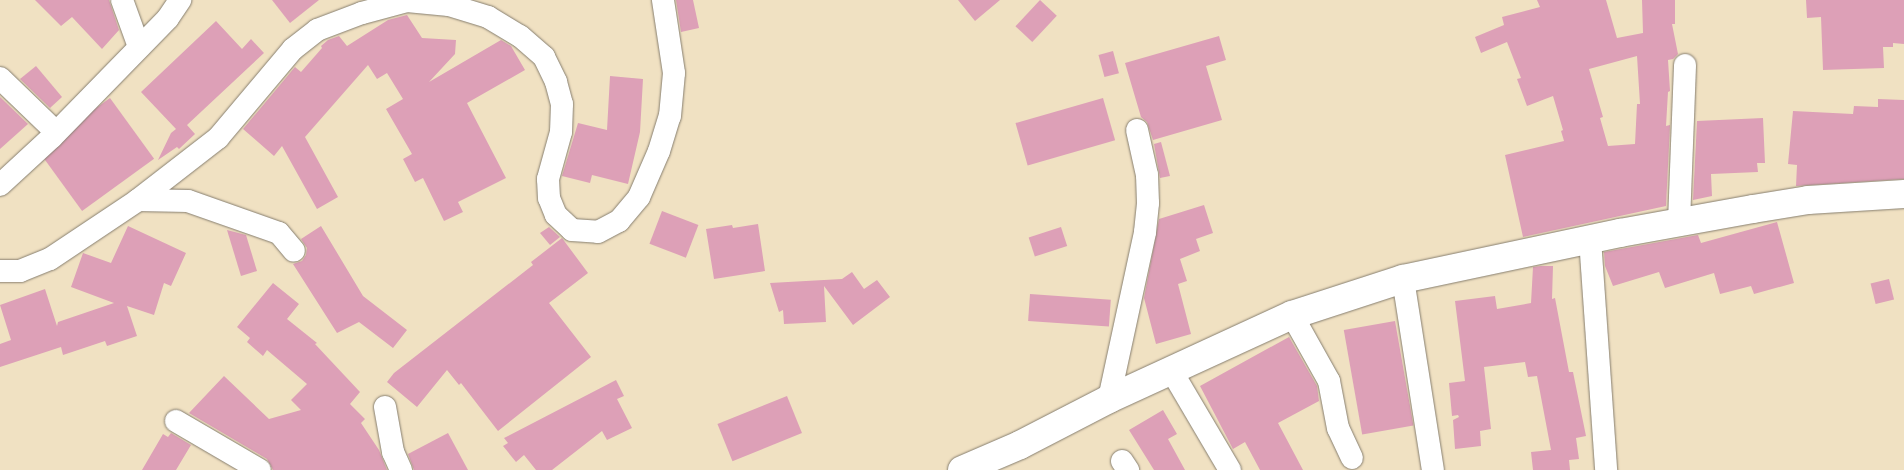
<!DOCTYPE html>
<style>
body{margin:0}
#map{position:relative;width:1904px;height:470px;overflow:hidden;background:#f0e1c2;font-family:"Indie Flower",sans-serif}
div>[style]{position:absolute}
.building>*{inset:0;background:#dda0b7;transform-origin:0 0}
.roads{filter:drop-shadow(0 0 1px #867e6f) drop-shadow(0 0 1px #867e6f)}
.street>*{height:22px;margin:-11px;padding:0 11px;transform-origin:11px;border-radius:11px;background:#fff}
.secondary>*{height:28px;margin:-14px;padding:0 14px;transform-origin:14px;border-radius:14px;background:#fff}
span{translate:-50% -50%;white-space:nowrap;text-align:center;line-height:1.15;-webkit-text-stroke:4.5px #fdfcf7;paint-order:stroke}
</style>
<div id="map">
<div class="building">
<div style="clip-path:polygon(35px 0,109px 0,119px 30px,102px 49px,72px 17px,61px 26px)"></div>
<div style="clip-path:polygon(272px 0,319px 0,290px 23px)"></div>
<div style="clip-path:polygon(676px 0,693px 0,699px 28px,681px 32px)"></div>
<div style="clip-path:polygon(958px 0,1000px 0,975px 21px)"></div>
<div style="left:1040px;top:0;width:23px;height:36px;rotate:43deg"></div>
<div style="clip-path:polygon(evenodd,1537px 0,1606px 0,1617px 38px,1643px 33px,1642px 0,1675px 0,1675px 24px,1672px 24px,1678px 54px,1673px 59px,1668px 60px,1670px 91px,1668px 92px,1666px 126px,1670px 125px,1666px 206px,1523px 237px,1505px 155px,1564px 141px,1561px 131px,1563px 130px,1553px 96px,1527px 106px,1517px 79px,1521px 78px,1507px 42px,1481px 53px,1475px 37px,1504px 25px,1502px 17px,1540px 7px,1537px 0,1637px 56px,1640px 104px,1637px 104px,1635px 144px,1608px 146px,1600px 118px,1603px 117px,1589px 69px,1637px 56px)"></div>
<div style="clip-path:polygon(1806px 0,1904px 0,1904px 44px,1893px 43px,1893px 47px,1883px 47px,1884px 68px,1823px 70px,1821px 17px,1807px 18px)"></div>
<div style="clip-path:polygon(407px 15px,422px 38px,456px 40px,455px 54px,429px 82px,501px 40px,511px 46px,525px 70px,467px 103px,506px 178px,458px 202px,463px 212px,444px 221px,423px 178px,415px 182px,403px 159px,412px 154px,386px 109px,403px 99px,387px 73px,377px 79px,368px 65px,305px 137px,338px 197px,317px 209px,282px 146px,274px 156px,243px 129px,295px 67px,301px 72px,322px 48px,321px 46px,328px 40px,339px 36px,347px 46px,388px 20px)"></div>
<div style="clip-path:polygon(216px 21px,242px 49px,251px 39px,264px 53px,187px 125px,195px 134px,179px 149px,177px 147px,158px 160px,171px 133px,176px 129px,141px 92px)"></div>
<div style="clip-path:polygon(1219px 36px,1226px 60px,1206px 66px,1222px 120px,1153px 140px,1147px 122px,1141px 117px,1125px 63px)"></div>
<div style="left:1113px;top:51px;width:23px;height:15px;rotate:75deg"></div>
<div style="clip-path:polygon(36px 66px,62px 97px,50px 108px,20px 79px)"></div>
<div style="clip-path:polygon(610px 76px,643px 79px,640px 132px,628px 184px,592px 175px,590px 183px,562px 176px,578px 123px,607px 130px)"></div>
<div style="clip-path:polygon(0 97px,28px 124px,0 149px)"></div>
<div style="left:110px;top:98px;width:75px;height:89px;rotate:54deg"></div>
<div style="left:1103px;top:98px;width:44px;height:91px;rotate:74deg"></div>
<div style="clip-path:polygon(1878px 99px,1904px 100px,1904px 179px,1796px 186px,1797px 165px,1788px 164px,1793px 111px,1853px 114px,1854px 106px,1878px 107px)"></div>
<div style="clip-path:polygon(1763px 118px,1765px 163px,1757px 163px,1758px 172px,1711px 174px,1712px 196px,1693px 200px,1697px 121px)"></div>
<div style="clip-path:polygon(1161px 142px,1170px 176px,1160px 178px,1154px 144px)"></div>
<div style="clip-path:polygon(1204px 205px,1213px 233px,1196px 239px,1200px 251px,1180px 259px,1187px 281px,1178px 284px,1191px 334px,1156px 344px,1144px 298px,1159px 219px)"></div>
<div style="left:662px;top:211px;width:39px;height:35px;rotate:21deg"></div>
<div style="clip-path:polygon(1777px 222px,1794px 283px,1754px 294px,1751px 286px,1720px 294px,1714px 273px,1665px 288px,1659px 272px,1613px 286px,1605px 266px,1604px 252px,1698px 235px,1701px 243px)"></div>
<div style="clip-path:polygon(758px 224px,765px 271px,714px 279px,706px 229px,732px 225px,733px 228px)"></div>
<div style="clip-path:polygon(128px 226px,186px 253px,171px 286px,164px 283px,154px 315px,127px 306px,137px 336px,107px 346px,105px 341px,63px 355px,61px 347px,0 367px,0 344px,11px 340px,0 305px,45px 289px,57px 326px,58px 322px,114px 303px,71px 287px,83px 253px,111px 263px)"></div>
<div style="clip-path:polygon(321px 226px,363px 296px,407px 330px,393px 348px,359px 322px,337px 333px,293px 264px,302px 261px,306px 255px,307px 248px,301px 239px)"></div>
<div style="clip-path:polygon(549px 227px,560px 237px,550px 245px,540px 233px)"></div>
<div style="left:1061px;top:227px;width:20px;height:34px;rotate:72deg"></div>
<div style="clip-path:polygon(227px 230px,246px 235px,257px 271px,241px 276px)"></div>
<div style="clip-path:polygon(562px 238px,588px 273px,549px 303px,591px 357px,498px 431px,461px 383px,459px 385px,447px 370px,417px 407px,387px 382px,394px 373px,533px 265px,531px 262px)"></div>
<div style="clip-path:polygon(1541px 266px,1553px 266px,1552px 299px,1555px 298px,1569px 372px,1573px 372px,1586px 436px,1576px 438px,1579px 459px,1569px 460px,1570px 470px,1533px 470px,1531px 452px,1551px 450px,1537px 376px,1528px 377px,1525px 362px,1484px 367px,1491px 429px,1480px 431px,1481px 446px,1455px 449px,1453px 420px,1459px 417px,1458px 415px,1452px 416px,1449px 383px,1465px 381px,1455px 301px,1495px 296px,1497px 309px,1531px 303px,1533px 267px)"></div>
<div style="clip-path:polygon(852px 272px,864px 289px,877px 280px,890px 297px,853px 325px,824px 286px,826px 322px,784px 324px,783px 310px,779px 312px,770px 283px,842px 279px)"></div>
<div style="left:1889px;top:279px;width:21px;height:19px;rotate:76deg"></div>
<div style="clip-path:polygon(273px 283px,299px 304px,287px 319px,317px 343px,315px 344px,360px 392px,350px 404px,365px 419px,361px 423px,379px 450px,387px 470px,273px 470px,267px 459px,189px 413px,224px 376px,269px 419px,301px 410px,291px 400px,307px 384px,267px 350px,263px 356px,247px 342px,250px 338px,237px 327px)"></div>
<div style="left:1030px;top:294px;width:81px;height:27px;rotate:4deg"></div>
<div style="left:1395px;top:321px;width:106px;height:52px;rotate:80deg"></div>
<div style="clip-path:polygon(1289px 337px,1317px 386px,1319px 401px,1278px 423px,1303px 470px,1260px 470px,1245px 442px,1233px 449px,1200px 386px)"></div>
<div style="clip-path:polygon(616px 380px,624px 396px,617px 399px,632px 428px,607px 440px,602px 431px,552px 470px,536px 470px,524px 455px,516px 462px,503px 446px,508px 443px,504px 438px)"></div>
<div style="left:787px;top:396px;width:40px;height:75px;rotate:68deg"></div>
<div style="clip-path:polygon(1163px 410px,1177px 434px,1168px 439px,1185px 470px,1154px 470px,1129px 430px)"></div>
<div style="clip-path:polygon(171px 433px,191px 445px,176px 470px,142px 470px,163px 434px,168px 437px)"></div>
<div style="clip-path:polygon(448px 433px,468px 470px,414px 470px,408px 454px)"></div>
</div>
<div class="roads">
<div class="street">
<div style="left:122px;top:0;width:50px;rotate:70.1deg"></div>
<div style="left:0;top:78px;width:78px;rotate:44deg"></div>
<div style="left:0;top:185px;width:71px;rotate:-42.7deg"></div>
<div style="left:52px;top:137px;width:166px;rotate:-45.7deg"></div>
<div style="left:168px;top:18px;width:22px;rotate:-56deg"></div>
<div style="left:138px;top:200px;width:50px;rotate:1.1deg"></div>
<div style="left:188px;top:201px;width:96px;rotate:19.4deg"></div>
<div style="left:279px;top:233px;width:23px;rotate:50deg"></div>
<div style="left:1679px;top:222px;width:157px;rotate:-87.8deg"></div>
<div style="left:1590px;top:239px;width:232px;rotate:86deg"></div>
<div style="left:0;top:271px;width:20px"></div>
<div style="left:20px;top:271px;width:32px;rotate:-22deg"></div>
<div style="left:50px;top:259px;width:106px;rotate:-33.8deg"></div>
<div style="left:138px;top:200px;width:101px;rotate:-37.8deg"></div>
<div style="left:218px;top:138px;width:116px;rotate:-49.9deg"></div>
<div style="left:293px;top:49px;width:31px;rotate:-38deg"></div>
<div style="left:317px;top:30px;width:48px;rotate:-20.7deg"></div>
<div style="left:362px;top:13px;width:47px;rotate:-14.9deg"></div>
<div style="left:407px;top:1px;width:42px;rotate:5.4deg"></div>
<div style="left:449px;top:5px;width:41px;rotate:17.1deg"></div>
<div style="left:488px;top:17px;width:37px;rotate:31deg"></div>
<div style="left:520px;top:36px;width:32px;rotate:41deg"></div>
<div style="left:544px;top:57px;width:28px;rotate:64deg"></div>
<div style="left:556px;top:82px;width:23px;rotate:75deg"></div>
<div style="left:562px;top:104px;width:28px;rotate:92deg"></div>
<div style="left:561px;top:132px;width:49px;rotate:105.5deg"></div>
<div style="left:548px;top:179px;width:19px;rotate:87deg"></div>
<div style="left:549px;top:198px;width:18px;rotate:68deg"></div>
<div style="left:556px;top:215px;width:22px;rotate:43deg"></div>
<div style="left:572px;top:230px;width:26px;rotate:4deg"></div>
<div style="left:598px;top:232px;width:24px;rotate:-28deg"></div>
<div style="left:619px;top:221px;width:31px;rotate:-50deg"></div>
<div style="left:639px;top:197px;width:50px;rotate:-66.5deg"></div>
<div style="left:659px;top:151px;width:37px;rotate:-73deg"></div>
<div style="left:670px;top:116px;width:43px;rotate:-84.7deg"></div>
<div style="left:674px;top:73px;width:74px;rotate:-98.6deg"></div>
<div style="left:1403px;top:279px;width:193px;rotate:81.1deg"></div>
<div style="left:1292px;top:315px;width:76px;rotate:60.7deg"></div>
<div style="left:1329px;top:381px;width:48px;rotate:79.2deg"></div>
<div style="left:1338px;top:428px;width:33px;rotate:65deg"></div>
<div style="left:1171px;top:370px;width:116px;rotate:59.5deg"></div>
<div style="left:1109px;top:399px;width:171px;rotate:-77.8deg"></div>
<div style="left:1145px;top:232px;width:29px;rotate:-84deg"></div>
<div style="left:1148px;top:203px;width:28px;rotate:-92deg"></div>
<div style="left:1147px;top:175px;width:46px;rotate:-102.5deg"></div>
<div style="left:385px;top:407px;width:46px;rotate:79.9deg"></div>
<div style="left:393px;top:452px;width:20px;rotate:66deg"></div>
<div style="left:176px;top:421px;width:97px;rotate:30.3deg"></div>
<div style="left:1122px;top:461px;width:11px;rotate:56deg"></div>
</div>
<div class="secondary">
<div style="left:962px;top:470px;width:63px;rotate:-23.3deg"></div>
<div style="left:1020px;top:445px;width:100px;rotate:-27.3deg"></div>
<div style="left:1109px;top:399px;width:201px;rotate:-24.7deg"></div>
<div style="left:1292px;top:315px;width:117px;rotate:-18deg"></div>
<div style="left:1403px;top:279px;width:222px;rotate:-12deg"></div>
<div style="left:1620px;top:233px;width:135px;rotate:-10.2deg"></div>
<div style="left:1753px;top:209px;width:56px;rotate:-9.3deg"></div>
<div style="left:1808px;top:200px;width:96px;rotate:-3.6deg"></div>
</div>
</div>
</div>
